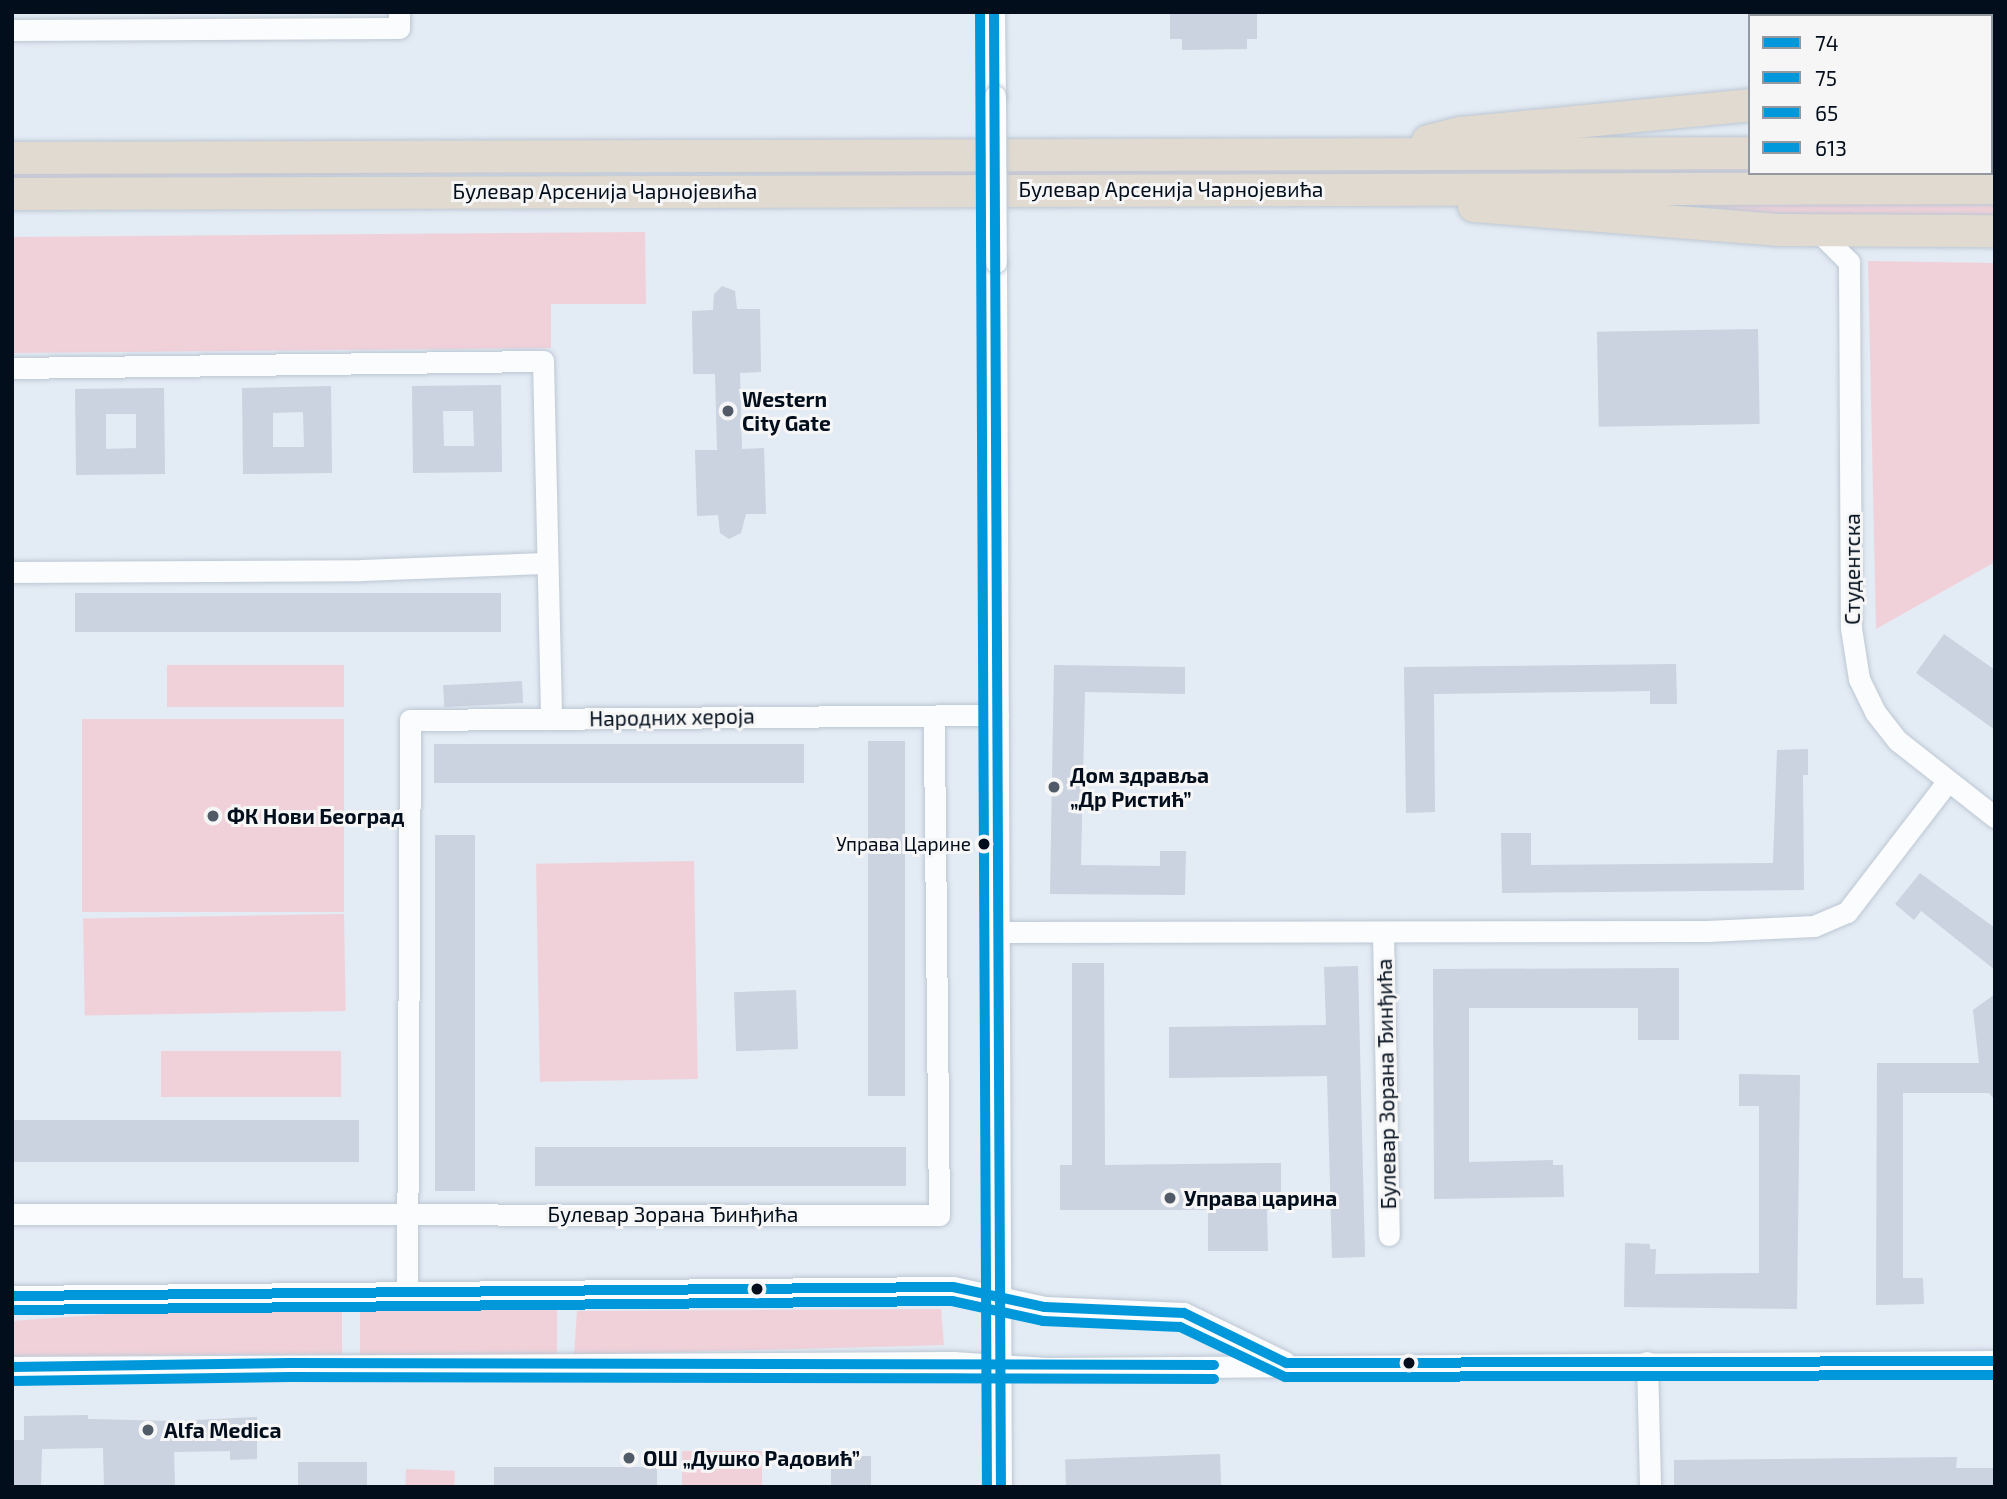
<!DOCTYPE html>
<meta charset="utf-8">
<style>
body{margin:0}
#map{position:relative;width:2007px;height:1499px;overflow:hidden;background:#e3ebf4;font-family:"Exo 2",sans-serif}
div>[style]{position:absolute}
.green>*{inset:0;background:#f1d1d9;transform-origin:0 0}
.building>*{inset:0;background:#cbd2e0;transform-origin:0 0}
.roads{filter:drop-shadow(0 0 2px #bcc7d3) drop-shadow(0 0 2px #bcc7d3)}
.minor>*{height:21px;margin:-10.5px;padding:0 10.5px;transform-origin:10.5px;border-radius:10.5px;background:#fbfcfd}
.highway>*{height:32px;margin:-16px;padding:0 16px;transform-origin:16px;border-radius:16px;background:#e1dad0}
.bridges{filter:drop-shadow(0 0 2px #bcc7d3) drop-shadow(0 0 2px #bcc7d3)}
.minor-bridge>*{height:21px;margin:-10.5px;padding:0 10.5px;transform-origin:10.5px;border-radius:10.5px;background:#fbfcfd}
.bus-1>*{height:10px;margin:-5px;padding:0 5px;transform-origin:5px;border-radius:5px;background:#0098da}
.bus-2>*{height:10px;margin:-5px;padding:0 5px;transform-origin:5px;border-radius:5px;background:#0098da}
.bus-3>*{height:10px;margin:-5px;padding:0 5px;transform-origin:5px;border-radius:5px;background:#0098da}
.bus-4>*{height:10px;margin:-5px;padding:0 5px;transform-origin:5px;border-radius:5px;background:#0098da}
.dots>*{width:19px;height:19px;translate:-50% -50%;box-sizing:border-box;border:4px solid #f6f6f6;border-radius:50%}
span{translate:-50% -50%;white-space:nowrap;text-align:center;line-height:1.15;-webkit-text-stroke:6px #f6f6f6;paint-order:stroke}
.bus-label{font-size:19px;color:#020e1c}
.right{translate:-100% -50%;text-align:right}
.street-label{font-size:21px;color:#020e1c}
.poi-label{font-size:21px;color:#020e1c;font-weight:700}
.left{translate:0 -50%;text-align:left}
.frame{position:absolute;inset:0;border:14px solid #020e1c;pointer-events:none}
.legend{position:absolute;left:1748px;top:14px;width:245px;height:161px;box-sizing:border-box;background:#f6f6f6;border:2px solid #94999f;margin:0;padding:9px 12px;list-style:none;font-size:21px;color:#020e1c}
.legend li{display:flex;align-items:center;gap:14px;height:35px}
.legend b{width:35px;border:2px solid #94999f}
</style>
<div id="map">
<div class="green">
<div style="clip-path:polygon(1750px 161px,1750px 173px,1991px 173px,1995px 161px,1995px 175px,918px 176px,646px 172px,12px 178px,12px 164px)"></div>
<div style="clip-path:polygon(1651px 198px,1995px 198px,1995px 216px,1764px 215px)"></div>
<div style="clip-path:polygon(645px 232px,646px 304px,551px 304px,551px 348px,12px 353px,12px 237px)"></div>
<div style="clip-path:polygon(1868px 261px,1995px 263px,1995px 562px,1876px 629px)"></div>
<div style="left:344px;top:665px;width:42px;height:177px;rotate:90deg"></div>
<div style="left:344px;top:719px;width:193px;height:262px;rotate:90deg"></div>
<div style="left:694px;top:861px;width:218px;height:158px;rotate:89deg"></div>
<div style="left:344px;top:914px;width:97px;height:261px;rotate:89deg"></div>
<div style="left:341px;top:1051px;width:46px;height:180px;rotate:90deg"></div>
<div style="clip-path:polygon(941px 1309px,944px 1345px,574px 1355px,577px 1311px)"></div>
<div style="left:360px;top:1310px;width:197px;height:45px"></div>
<div style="clip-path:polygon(342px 1311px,342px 1354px,12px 1356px,12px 1321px,123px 1313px)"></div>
<div style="left:762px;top:1451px;width:36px;height:80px;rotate:90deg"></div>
<div style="left:406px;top:1469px;width:49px;height:18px;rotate:2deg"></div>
</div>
<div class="building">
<div style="clip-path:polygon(1170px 12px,1257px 12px,1257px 39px,1247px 39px,1247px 49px,1182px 50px,1182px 39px,1170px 39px)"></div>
<div style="clip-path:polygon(722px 286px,735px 291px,737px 309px,760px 309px,761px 372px,740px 373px,742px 449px,764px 448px,766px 514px,746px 514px,741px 533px,729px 539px,720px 533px,718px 515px,697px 516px,695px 450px,717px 450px,715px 374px,693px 374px,692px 311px,713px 310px,714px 294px)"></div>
<div style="left:1758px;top:329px;width:95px;height:161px;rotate:89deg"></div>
<div style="clip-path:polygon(evenodd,501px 385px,502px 472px,413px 473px,412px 386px,501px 385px,443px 411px,473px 411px,474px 446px,444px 446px,443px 411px)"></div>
<div style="clip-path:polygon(evenodd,331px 386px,332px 473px,243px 474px,242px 388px,331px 386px,303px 412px,304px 447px,273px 447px,273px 413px,303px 412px)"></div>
<div style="clip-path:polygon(evenodd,164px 388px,165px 474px,76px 475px,75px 389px,164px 388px,106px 414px,136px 414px,136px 448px,106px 449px,106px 414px)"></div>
<div style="left:501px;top:593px;width:39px;height:426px;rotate:90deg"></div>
<div style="clip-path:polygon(1944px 634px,1995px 670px,1995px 730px,1916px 673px)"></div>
<div style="clip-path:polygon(1676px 664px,1677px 704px,1650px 704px,1650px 691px,1434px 694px,1435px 812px,1406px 813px,1404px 667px)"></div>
<div style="clip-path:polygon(1054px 665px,1185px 667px,1185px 694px,1085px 692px,1081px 865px,1160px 866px,1160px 851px,1186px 851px,1185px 895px,1050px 894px)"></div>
<div style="left:522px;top:681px;width:22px;height:79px;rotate:87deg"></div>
<div style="left:868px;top:741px;width:37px;height:355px"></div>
<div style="left:434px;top:744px;width:370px;height:39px"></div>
<div style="clip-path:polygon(1808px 749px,1808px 775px,1803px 775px,1804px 890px,1502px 893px,1501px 833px,1531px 833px,1531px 865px,1773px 863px,1777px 750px)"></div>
<div style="left:435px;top:835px;width:40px;height:356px"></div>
<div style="clip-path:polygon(1920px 873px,1995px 928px,1995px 970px,1921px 911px,1914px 920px,1895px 904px)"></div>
<div style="clip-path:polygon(1072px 963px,1104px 963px,1105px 1165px,1281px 1163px,1281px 1210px,1267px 1210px,1268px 1251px,1208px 1251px,1208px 1210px,1060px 1210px,1060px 1165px,1072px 1165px)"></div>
<div style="clip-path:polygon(1358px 966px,1365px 1257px,1332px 1258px,1327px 1076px,1169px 1078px,1169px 1027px,1326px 1025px,1324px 967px)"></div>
<div style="clip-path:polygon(1679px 968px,1679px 1040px,1638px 1040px,1638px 1008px,1469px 1008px,1469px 1162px,1553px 1160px,1553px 1165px,1563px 1165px,1564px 1197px,1434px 1199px,1433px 969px)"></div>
<div style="left:796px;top:990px;width:59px;height:62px;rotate:88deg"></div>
<div style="clip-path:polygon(1995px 994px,1995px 1100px,1989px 1093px,1903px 1093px,1903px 1278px,1923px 1278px,1924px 1304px,1876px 1305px,1877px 1063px,1979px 1063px,1973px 1010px)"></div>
<div style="clip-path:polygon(1739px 1074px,1800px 1075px,1797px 1309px,1624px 1307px,1625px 1243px,1650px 1244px,1650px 1249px,1656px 1249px,1655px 1274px,1759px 1273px,1759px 1106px,1739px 1106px)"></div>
<div style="left:359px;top:1120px;width:42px;height:347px;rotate:90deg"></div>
<div style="left:906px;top:1147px;width:39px;height:371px;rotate:90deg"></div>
<div style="clip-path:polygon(88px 1415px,88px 1419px,174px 1421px,257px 1417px,257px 1459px,230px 1460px,230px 1451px,174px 1452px,175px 1487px,104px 1487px,103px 1448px,42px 1449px,41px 1487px,12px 1487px,12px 1440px,24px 1440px,24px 1416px)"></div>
<div style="left:1220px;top:1454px;width:33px;height:155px;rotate:88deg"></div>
<div style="left:871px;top:1456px;width:31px;height:40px;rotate:90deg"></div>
<div style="clip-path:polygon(1957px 1457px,1956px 1468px,1995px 1468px,1995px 1487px,1674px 1487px,1674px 1460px)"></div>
<div style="left:298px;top:1462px;width:69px;height:25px"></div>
<div style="left:657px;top:1467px;width:20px;height:163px;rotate:90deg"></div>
</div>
<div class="roads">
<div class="minor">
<div style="left:994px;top:12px;width:84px;rotate:89.3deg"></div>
<div style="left:12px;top:30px;width:387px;rotate:-0.3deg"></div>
<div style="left:399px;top:28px;width:16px;rotate:-90deg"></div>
<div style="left:1818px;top:231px;width:44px;rotate:45deg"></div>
<div style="left:1849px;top:262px;width:366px;rotate:89.7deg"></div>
<div style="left:1851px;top:628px;width:52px;rotate:81.1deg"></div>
<div style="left:1859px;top:679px;width:37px;rotate:64deg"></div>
<div style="left:1875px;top:712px;width:37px;rotate:52deg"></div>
<div style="left:1898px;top:741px;width:123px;rotate:38.1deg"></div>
<div style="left:996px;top:262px;width:1225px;rotate:89.77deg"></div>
<div style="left:12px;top:368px;width:531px;rotate:-0.76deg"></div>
<div style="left:543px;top:361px;width:358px;rotate:88.7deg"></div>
<div style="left:12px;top:572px;width:350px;rotate:-0.3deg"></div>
<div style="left:362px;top:570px;width:183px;rotate:-2.2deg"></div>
<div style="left:999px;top:932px;width:708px;rotate:-0.08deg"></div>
<div style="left:1707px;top:931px;width:107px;rotate:-2.7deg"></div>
<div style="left:1814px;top:926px;width:36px;rotate:-23deg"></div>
<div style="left:1847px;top:912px;width:165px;rotate:-52.4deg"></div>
<div style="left:1383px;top:933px;width:302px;rotate:88.9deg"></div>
<div style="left:12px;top:1214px;width:927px;rotate:0.06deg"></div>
<div style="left:939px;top:1215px;width:499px;rotate:-90.6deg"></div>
<div style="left:407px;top:1291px;width:571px;rotate:-89.7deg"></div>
<div style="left:410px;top:720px;width:588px;rotate:-0.49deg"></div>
<div style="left:12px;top:1296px;width:941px;rotate:-0.55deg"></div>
<div style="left:953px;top:1287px;width:94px;rotate:12.3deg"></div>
<div style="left:1045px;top:1307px;width:139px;rotate:2.5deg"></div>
<div style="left:1184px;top:1313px;width:112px;rotate:25.9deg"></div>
<div style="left:1647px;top:1362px;width:125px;rotate:88.6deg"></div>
<div style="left:12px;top:1367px;width:941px;rotate:-0.3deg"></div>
<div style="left:953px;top:1362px;width:93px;rotate:3.7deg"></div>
<div style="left:1046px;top:1368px;width:949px;rotate:-0.42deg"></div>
</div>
<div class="highway">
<div style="left:1991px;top:101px;width:4px"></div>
<div style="left:1428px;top:141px;width:34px;rotate:-14deg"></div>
<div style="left:1461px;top:133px;width:290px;rotate:-5.5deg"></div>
<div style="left:1991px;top:153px;width:4px"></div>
<div style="left:12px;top:158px;width:1738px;rotate:-0.16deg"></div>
<div style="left:12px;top:194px;width:1983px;rotate:-0.17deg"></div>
<div style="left:1474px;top:206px;width:306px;rotate:4.5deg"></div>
<div style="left:1779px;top:230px;width:216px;rotate:0.3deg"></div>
</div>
</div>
<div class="bridges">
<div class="minor-bridge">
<div style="left:995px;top:96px;width:166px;rotate:89.7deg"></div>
</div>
</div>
<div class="bus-1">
<div style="left:12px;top:1296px;width:941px;rotate:-0.55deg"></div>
<div style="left:953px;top:1287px;width:94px;rotate:12.3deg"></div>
<div style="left:1045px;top:1307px;width:139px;rotate:2.5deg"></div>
<div style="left:1184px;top:1313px;width:114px;rotate:26.1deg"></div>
<div style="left:1286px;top:1363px;width:709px;rotate:-0.16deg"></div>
<div style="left:12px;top:1367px;width:278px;rotate:-0.8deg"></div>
<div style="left:290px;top:1363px;width:924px;rotate:0.12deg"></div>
</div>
<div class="bus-2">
<div style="left:12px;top:1310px;width:940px;rotate:-0.55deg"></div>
<div style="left:952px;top:1301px;width:93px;rotate:12.4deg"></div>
<div style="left:1043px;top:1321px;width:137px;rotate:2.5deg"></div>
<div style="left:1180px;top:1327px;width:116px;rotate:25.5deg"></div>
<div style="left:1285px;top:1377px;width:710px;rotate:-0.16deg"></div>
<div style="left:12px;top:1381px;width:278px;rotate:-0.8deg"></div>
<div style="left:290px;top:1377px;width:924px;rotate:0.12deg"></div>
</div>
<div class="bus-3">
<div style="left:994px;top:12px;width:1475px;rotate:89.73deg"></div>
</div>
<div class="bus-4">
<div style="left:980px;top:12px;width:1475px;rotate:89.73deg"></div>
</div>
<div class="dots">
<div style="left:728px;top:411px;background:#515b68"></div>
<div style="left:1054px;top:787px;background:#515b68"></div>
<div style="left:213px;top:816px;background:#515b68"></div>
<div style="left:984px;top:844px;background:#020e1c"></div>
<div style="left:1170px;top:1198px;background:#515b68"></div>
<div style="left:757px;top:1289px;background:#020e1c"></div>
<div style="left:1409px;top:1363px;background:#020e1c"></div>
<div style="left:148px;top:1430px;background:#515b68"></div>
<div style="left:629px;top:1458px;background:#515b68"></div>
</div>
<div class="bus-label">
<span class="right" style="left:971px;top:844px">Управа Царине</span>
</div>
<div class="street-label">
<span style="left:1171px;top:189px">Булевар Арсенија Чарнојевића</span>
<span style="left:605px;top:191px">Булевар Арсенија Чарнојевића</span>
<span style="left:1852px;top:569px;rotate:-90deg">Студентска</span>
<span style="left:672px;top:717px;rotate:-1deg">Народних хероја</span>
<span style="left:1386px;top:1084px;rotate:-91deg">Булевар Зорана Ђинђића</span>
<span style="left:673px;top:1214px">Булевар Зорана Ђинђића</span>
</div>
<div class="poi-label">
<span class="left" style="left:742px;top:411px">Western<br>City Gate</span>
<span class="left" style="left:1070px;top:787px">Дом здравља<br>„Др Ристић”</span>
<span class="left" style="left:227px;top:816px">ФК Нови Београд</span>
<span class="left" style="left:1184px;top:1198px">Управа царина</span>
<span class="left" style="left:164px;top:1430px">Alfa Medica</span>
<span class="left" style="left:643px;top:1458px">ОШ „Душко Радовић”</span>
</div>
<div class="frame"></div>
<ul class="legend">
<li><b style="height:9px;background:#0098da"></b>74</li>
<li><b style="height:9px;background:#0098da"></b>75</li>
<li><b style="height:9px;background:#0098da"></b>65</li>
<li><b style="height:9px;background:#0098da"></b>613</li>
</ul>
</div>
